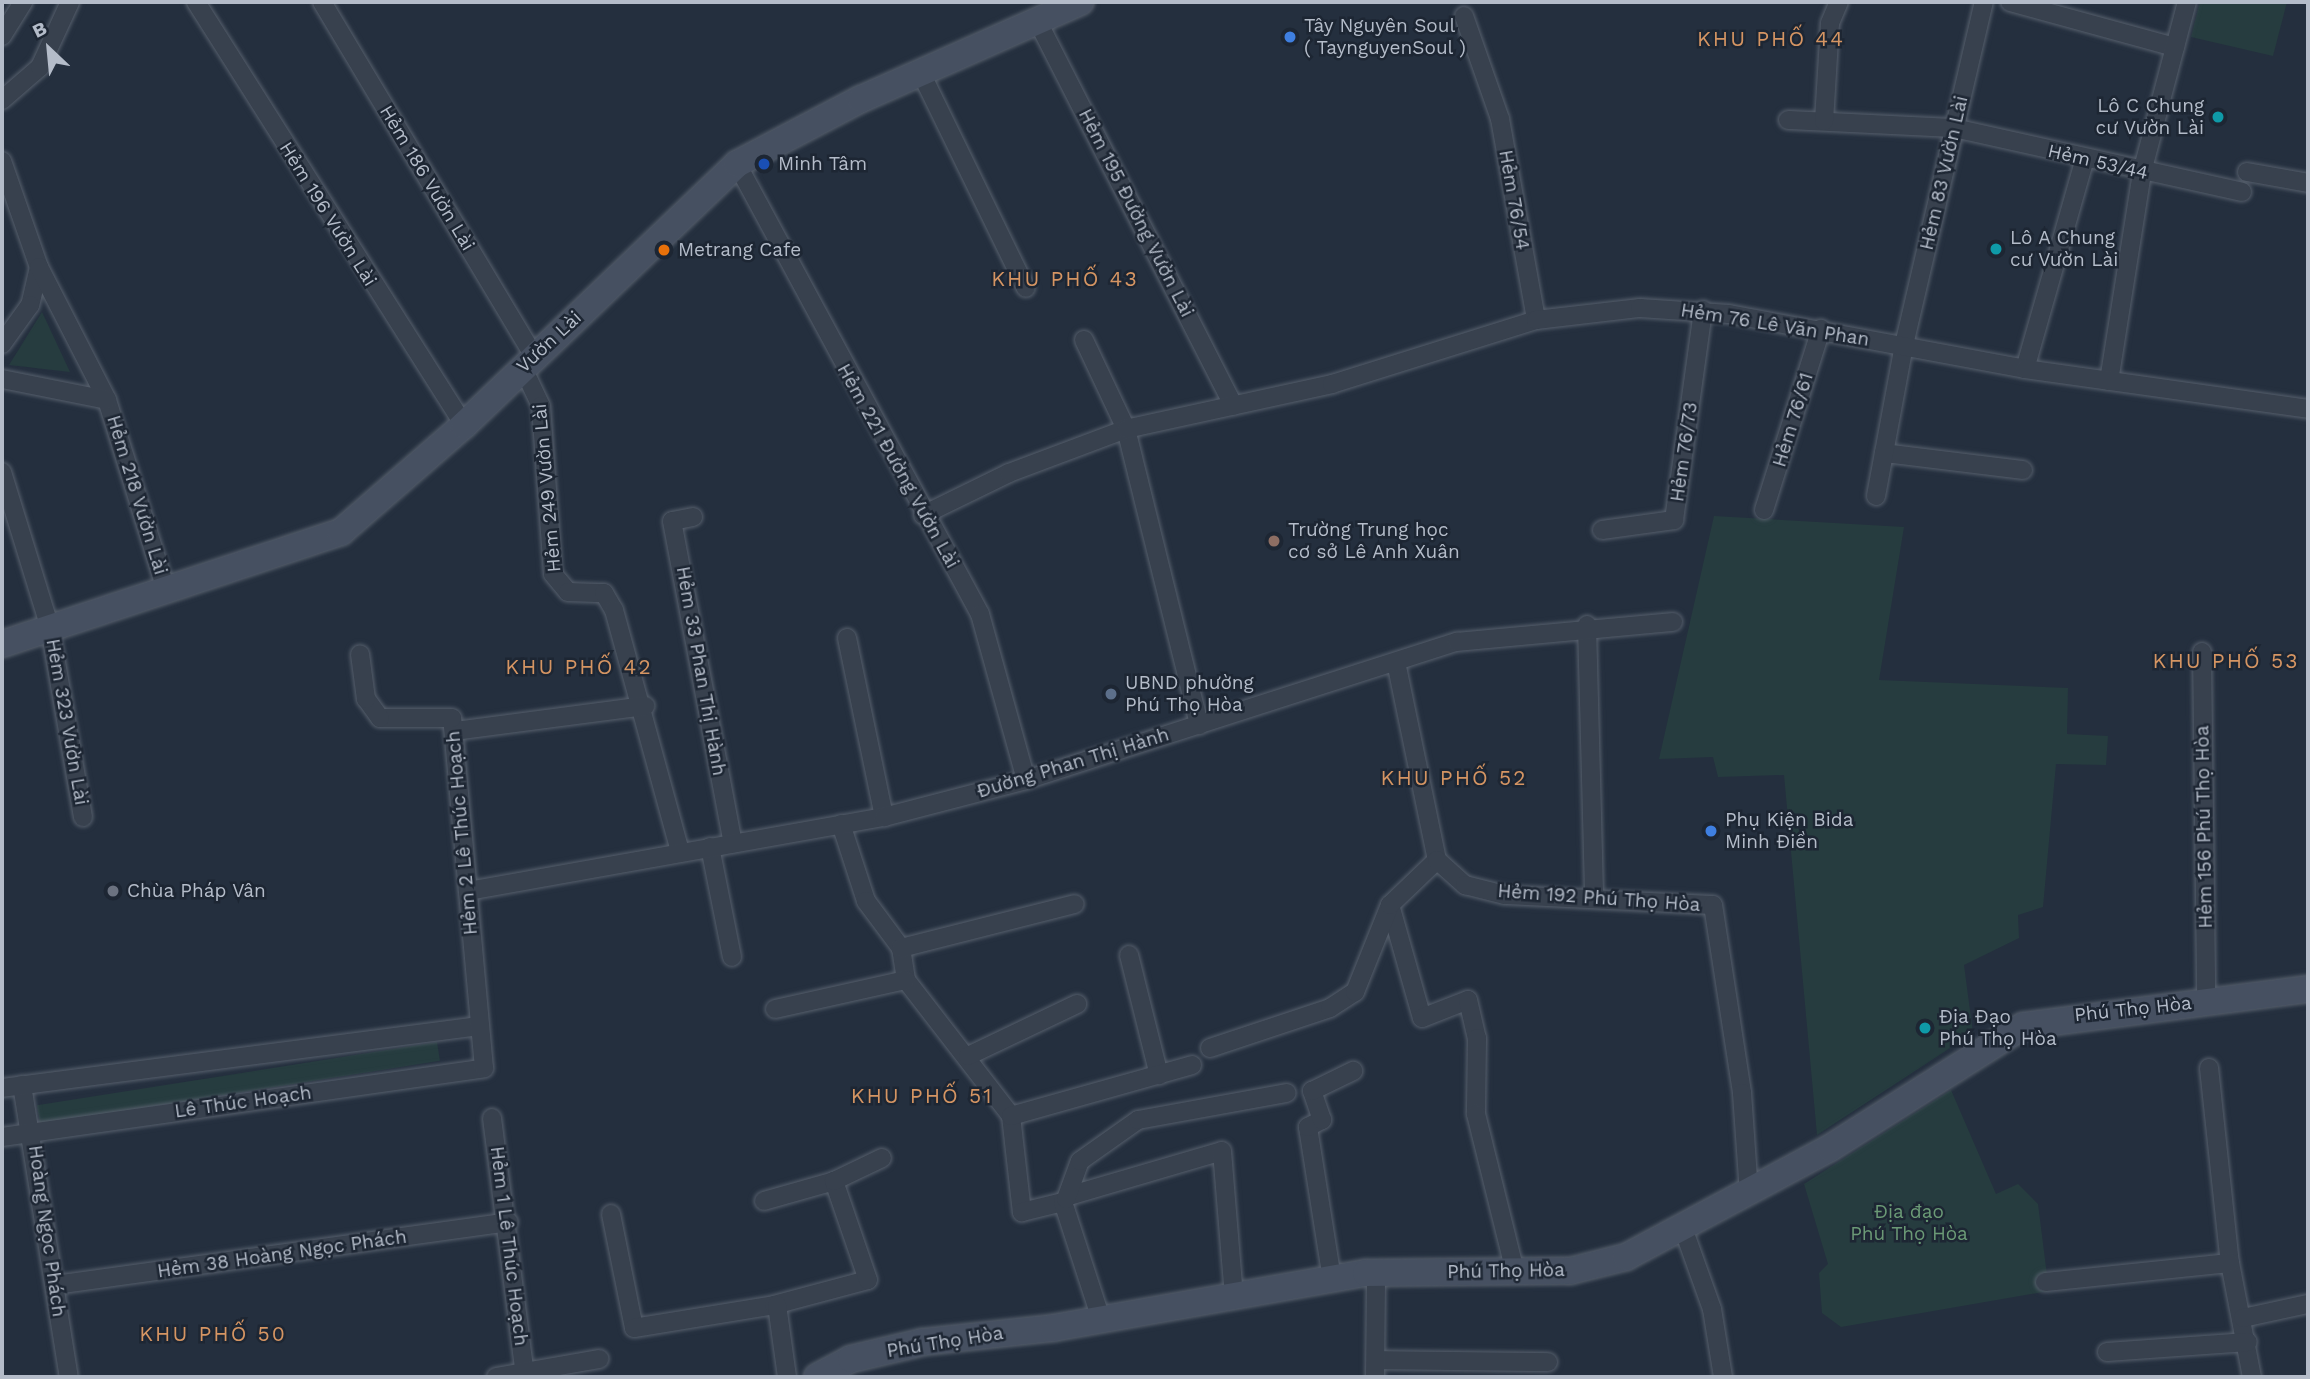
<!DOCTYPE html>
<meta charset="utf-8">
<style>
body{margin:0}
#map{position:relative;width:2310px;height:1379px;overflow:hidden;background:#242f3e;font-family:"Work Sans",sans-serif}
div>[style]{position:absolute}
.green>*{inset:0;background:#263c3f;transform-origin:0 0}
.roads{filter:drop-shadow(0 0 2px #565f6c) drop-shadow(0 0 2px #565f6c)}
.street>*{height:18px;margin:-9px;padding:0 9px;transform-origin:9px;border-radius:9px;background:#38414e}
.secondary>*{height:26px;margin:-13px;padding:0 13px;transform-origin:13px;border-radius:13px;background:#465061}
.dots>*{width:19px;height:19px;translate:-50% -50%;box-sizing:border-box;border:4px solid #1d2633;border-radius:50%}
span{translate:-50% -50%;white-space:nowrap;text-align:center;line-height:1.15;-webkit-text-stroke:5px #1d2633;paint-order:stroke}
.poi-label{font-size:19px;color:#b4bcc9}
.left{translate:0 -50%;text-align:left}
.right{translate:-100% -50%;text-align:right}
.street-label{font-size:19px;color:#b4bcc9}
.park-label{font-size:19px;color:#6b9a76}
.neighbourhood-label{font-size:21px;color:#d59563;letter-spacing:2px}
.frame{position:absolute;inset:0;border:4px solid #b4bcc9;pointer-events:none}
.north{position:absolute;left:14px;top:14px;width:70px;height:70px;-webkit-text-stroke:5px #1d2633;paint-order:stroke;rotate:334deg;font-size:19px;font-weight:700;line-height:28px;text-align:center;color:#b4bcc9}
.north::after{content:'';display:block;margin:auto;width:24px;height:32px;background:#b4bcc9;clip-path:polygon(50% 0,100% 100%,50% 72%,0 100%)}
</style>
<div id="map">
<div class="green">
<div style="clip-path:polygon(2200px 2px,2287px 2px,2273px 56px,2191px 37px)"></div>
<div style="clip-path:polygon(42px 312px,70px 372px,9px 365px)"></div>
<div style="clip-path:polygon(1714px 516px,1904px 527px,1879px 680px,2068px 688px,2067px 734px,2108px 736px,2106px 765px,2056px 764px,2043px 907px,2018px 915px,2019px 938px,1964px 965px,1973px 1033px,1817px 1135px,1784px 775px,1718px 777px,1713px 757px,1659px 759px)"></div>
<div style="left:437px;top:1042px;width:19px;height:405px;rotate:81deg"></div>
<div style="clip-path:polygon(1951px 1090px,1996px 1194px,2018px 1184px,2038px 1204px,2049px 1291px,1841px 1327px,1822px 1313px,1819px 1273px,1828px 1264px,1804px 1184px)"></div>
</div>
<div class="roads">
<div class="street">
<div style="left:196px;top:2px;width:501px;rotate:57.64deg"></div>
<div style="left:322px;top:2px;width:411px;rotate:59.1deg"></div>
<div style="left:2010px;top:2px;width:171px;rotate:15.3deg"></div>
<div style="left:1464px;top:16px;width:109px;rotate:70.7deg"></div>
<div style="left:1500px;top:119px;width:204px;rotate:79.8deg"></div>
<div style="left:1037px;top:20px;width:433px;rotate:63deg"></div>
<div style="left:2px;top:36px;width:40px;rotate:-58deg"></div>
<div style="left:921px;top:73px;width:239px;rotate:64deg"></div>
<div style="left:2px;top:100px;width:50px;rotate:-41deg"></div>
<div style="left:40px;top:67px;width:72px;rotate:-65.2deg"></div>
<div style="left:1788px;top:120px;width:166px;rotate:2.8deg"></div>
<div style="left:1954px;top:128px;width:295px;rotate:12.5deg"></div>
<div style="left:1824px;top:121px;width:98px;rotate:-86.5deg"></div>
<div style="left:1830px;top:23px;width:23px;rotate:-67deg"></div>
<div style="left:2px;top:161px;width:112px;rotate:70.8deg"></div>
<div style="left:39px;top:267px;width:39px;rotate:103deg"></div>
<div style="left:30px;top:305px;width:48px;rotate:125.7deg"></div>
<div style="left:737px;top:164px;width:511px;rotate:61.63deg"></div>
<div style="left:980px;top:614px;width:172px;rotate:74.5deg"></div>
<div style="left:2247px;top:172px;width:62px;rotate:10.2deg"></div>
<div style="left:39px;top:267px;width:149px;rotate:62.9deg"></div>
<div style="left:107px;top:400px;width:199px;rotate:72.7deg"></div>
<div style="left:1084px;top:340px;width:98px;rotate:64.7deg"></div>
<div style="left:1126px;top:429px;width:305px;rotate:76.1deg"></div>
<div style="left:522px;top:366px;width:44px;rotate:64.6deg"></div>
<div style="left:541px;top:406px;width:168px;rotate:85.9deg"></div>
<div style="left:553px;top:574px;width:23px;rotate:50deg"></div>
<div style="left:568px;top:592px;width:36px;rotate:2deg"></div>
<div style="left:604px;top:593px;width:20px;rotate:60deg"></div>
<div style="left:614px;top:610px;width:251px;rotate:74.7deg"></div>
<div style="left:2025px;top:369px;width:218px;rotate:-74.1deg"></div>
<div style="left:2px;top:379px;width:107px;rotate:11.3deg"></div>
<div style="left:2109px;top:381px;width:212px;rotate:-81deg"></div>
<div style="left:2142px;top:172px;width:176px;rotate:-75.2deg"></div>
<div style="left:1884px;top:453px;width:140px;rotate:7deg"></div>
<div style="left:2px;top:472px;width:163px;rotate:72.9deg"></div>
<div style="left:50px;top:628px;width:192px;rotate:80.1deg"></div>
<div style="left:1876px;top:496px;width:154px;rotate:-79.5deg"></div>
<div style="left:1904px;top:345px;width:352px;rotate:-76.9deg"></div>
<div style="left:1764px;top:510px;width:190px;rotate:-72.5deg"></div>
<div style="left:923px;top:515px;width:96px;rotate:-26deg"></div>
<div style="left:1009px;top:473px;width:125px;rotate:-20.6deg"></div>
<div style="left:1126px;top:429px;width:211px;rotate:-12.3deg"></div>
<div style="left:1332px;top:384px;width:214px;rotate:-17.4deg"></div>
<div style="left:1536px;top:320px;width:105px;rotate:-6.6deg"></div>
<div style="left:1640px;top:308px;width:89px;rotate:3.9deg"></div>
<div style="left:1729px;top:314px;width:301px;rotate:10.5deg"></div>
<div style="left:2025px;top:369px;width:286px;rotate:8deg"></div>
<div style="left:693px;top:517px;width:21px;rotate:169deg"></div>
<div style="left:672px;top:521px;width:328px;rotate:79.3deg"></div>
<div style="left:1602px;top:530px;width:73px;rotate:-7.9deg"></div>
<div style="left:1674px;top:520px;width:212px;rotate:-82.1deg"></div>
<div style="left:1587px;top:625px;width:271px;rotate:88.5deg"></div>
<div style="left:847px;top:638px;width:183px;rotate:78.3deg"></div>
<div style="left:2202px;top:652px;width:349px;rotate:89.3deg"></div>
<div style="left:1396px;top:662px;width:202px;rotate:78.3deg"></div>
<div style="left:455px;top:731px;width:192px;rotate:-7.5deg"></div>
<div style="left:841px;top:824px;width:81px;rotate:72deg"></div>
<div style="left:866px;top:901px;width:59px;rotate:53.3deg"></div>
<div style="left:901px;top:948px;width:32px;rotate:81deg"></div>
<div style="left:906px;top:980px;width:172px;rotate:52.3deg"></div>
<div style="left:1011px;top:1116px;width:97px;rotate:83.5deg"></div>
<div style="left:1022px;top:1212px;width:42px;rotate:-13.7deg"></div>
<div style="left:1063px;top:1202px;width:123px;rotate:72deg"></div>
<div style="left:710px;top:847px;width:112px;rotate:78.7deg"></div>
<div style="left:468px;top:891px;width:423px;rotate:-10.1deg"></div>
<div style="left:884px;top:817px;width:147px;rotate:-14.6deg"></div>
<div style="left:1026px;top:780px;width:453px;rotate:-17.8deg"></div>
<div style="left:1457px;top:642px;width:217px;rotate:-5.3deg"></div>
<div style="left:1390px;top:905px;width:117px;rotate:74.2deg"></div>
<div style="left:1422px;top:1018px;width:49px;rotate:-21.4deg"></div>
<div style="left:1468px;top:1000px;width:39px;rotate:77deg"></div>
<div style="left:1477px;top:1038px;width:76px;rotate:90.8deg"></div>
<div style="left:1476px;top:1114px;width:163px;rotate:76.1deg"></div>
<div style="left:901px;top:948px;width:179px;rotate:-14.2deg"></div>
<div style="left:1129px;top:955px;width:124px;rotate:76deg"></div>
<div style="left:775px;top:1009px;width:134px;rotate:-12.5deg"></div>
<div style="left:1210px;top:1048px;width:126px;rotate:-18.4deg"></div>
<div style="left:1330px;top:1008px;width:30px;rotate:-33deg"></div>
<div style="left:1355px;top:992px;width:94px;rotate:-68.1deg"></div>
<div style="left:1390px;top:905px;width:65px;rotate:-43.8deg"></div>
<div style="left:1437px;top:860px;width:38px;rotate:42deg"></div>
<div style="left:1465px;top:885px;width:41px;rotate:14deg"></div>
<div style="left:1505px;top:895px;width:208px;rotate:2.8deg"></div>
<div style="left:1713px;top:905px;width:190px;rotate:81.2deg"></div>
<div style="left:1742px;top:1093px;width:99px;rotate:86deg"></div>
<div style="left:968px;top:1056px;width:121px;rotate:-25.5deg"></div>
<div style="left:2209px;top:1068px;width:196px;rotate:83.9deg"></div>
<div style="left:2230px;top:1263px;width:116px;rotate:79.1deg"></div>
<div style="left:22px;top:1085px;width:296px;rotate:80.9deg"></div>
<div style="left:2px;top:1088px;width:480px;rotate:-7.4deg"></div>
<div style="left:1011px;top:1116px;width:188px;rotate:-15.7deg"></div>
<div style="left:492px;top:1118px;width:258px;rotate:82.7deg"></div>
<div style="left:2px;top:1137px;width:487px;rotate:-8.1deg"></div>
<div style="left:484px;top:1068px;width:351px;rotate:-95.2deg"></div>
<div style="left:452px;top:718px;width:72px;rotate:180deg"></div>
<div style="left:380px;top:718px;width:24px;rotate:-126deg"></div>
<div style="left:366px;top:699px;width:45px;rotate:-97.6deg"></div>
<div style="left:1072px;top:1195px;width:156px;rotate:-16.3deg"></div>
<div style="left:1222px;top:1151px;width:145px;rotate:85.3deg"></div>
<div style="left:1066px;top:1199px;width:40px;rotate:-69.8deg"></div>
<div style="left:1080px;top:1161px;width:71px;rotate:-35.3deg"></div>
<div style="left:1138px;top:1120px;width:151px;rotate:-10.3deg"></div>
<div style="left:764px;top:1201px;width:73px;rotate:-15.9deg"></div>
<div style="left:611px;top:1214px;width:116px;rotate:78.6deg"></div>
<div style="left:634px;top:1328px;width:142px;rotate:-9.3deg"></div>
<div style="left:774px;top:1305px;width:97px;rotate:-14.9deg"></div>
<div style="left:868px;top:1280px;width:105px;rotate:-109deg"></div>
<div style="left:834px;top:1181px;width:53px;rotate:-25.6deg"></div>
<div style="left:1683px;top:1228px;width:86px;rotate:70.3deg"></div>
<div style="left:1712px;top:1309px;width:69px;rotate:80.8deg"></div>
<div style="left:1332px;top:1279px;width:154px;rotate:-99deg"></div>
<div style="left:1308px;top:1127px;width:16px;rotate:-27deg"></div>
<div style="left:1322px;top:1120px;width:31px;rotate:-109deg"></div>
<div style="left:1312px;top:1091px;width:46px;rotate:-26deg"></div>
<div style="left:2045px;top:1282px;width:186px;rotate:-5.9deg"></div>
<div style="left:55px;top:1285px;width:458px;rotate:-7.9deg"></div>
<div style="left:777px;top:1305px;width:73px;rotate:82.1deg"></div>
<div style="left:2243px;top:1318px;width:66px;rotate:-12.2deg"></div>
<div style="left:2107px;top:1352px;width:141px;rotate:-4.1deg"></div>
<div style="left:1377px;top:1360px;width:171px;rotate:0.7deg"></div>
<div style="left:496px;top:1377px;width:105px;rotate:-9.9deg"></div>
<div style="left:1375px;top:1377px;width:104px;rotate:-89.4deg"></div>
</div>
<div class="secondary">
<div style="left:2px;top:644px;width:357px;rotate:-18.3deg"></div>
<div style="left:341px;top:532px;width:163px;rotate:-41deg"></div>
<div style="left:464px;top:425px;width:378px;rotate:-43.7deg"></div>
<div style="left:737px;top:164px;width:140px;rotate:-27.7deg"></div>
<div style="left:861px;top:99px;width:240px;rotate:-23.9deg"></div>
<div style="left:817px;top:1377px;width:38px;rotate:-28deg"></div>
<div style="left:851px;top:1359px;width:74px;rotate:-13.3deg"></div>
<div style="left:923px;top:1342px;width:131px;rotate:-6.1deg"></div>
<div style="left:1053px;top:1328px;width:318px;rotate:-10deg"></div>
<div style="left:1366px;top:1273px;width:204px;rotate:-0.6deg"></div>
<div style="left:1570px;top:1271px;width:58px;rotate:-14deg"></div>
<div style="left:1626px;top:1257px;width:231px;rotate:-28.1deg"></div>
<div style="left:1830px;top:1148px;width:228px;rotate:-32.3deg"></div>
<div style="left:2023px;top:1026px;width:287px;rotate:-7.4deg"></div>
</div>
</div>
<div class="dots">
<div style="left:1290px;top:37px;background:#3f7fe0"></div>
<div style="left:2218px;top:117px;background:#0f9aa8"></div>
<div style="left:764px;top:164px;background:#1a4fb4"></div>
<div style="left:1996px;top:249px;background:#0f9aa8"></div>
<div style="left:664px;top:250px;background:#e8710a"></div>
<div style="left:1274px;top:541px;background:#8d6e63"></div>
<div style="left:1111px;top:694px;background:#5c6f8a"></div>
<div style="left:1711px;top:831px;background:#3f7fe0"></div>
<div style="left:113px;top:891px;background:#6b7280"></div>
<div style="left:1925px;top:1028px;background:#0f9aa8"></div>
</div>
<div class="poi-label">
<span class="left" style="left:1304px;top:37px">Tây Nguyên Soul<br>( TaynguyenSoul )</span>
<span class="right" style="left:2204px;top:117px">Lô C Chung<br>cư Vườn Lài</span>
<span class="left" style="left:778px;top:164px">Minh Tâm</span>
<span class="left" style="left:2010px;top:249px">Lô A Chung<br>cư Vườn Lài</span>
<span class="left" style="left:678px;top:250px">Metrang Cafe</span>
<span class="left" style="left:1288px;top:541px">Trường Trung học<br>cơ sở Lê Anh Xuân</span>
<span class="left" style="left:1125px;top:694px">UBND phường<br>Phú Thọ Hòa</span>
<span class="left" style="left:1725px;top:831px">Phụ Kiện Bida<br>Minh Điền</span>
<span class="left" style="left:127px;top:891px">Chùa Pháp Vân</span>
<span class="left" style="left:1939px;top:1028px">Địa Đạo<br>Phú Thọ Hòa</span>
</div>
<div class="street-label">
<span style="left:2098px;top:162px;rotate:13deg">Hẻm 53/44</span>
<span style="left:1944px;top:173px;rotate:-77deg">Hẻm 83 Vườn Lài</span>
<span style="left:427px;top:178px;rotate:59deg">Hẻm 186 Vườn Lài</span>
<span style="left:1514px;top:200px;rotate:80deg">Hẻm 76/54</span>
<span style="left:1136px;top:213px;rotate:63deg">Hẻm 195 Đường Vườn Lài</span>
<span style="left:328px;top:214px;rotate:58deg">Hẻm 196 Vườn Lài</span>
<span style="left:1775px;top:325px;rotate:9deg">Hẻm 76 Lê Văn Phan</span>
<span style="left:549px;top:342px;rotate:-43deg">Vườn Lài</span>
<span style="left:1793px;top:420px;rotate:-73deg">Hẻm 76/61</span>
<span style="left:1684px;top:452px;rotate:-82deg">Hẻm 76/73</span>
<span style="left:898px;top:466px;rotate:61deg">Hẻm 221 Đường Vườn Lài</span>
<span style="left:547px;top:488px;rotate:-95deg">Hẻm 249 Vườn Lài</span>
<span style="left:137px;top:495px;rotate:73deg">Hẻm 218 Vườn Lài</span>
<span style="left:701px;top:671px;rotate:80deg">Hẻm 33 Phan Thị Hành</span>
<span style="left:67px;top:722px;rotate:80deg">Hẻm 323 Vườn Lài</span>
<span style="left:1073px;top:763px;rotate:-17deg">Đường Phan Thị Hành</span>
<span style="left:2204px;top:827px;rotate:-91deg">Hẻm 156 Phú Thọ Hòa</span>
<span style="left:462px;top:833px;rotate:-95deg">Hẻm 2 Lê Thúc Hoạch</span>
<span style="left:1599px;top:898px;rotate:4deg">Hẻm 192 Phú Thọ Hòa</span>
<span style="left:2133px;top:1009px;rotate:-6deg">Phú Thọ Hòa</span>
<span style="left:243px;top:1102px;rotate:-8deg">Lê Thúc Hoạch</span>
<span style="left:47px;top:1231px;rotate:82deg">Hoàng Ngọc Phách</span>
<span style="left:509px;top:1246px;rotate:83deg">Hẻm 1 Lê Thúc Hoạch</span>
<span style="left:282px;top:1254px;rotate:-8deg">Hẻm 38 Hoàng Ngọc Phách</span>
<span style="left:1506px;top:1271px;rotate:-1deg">Phú Thọ Hòa</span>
<span style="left:945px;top:1342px;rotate:-9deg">Phú Thọ Hòa</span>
</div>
<div class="park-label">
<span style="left:1909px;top:1223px">Địa đạo<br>Phú Thọ Hòa</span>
</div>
<div class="neighbourhood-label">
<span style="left:1771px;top:39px">KHU PHỐ 44</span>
<span style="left:1065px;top:279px">KHU PHỐ 43</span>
<span style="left:2226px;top:661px">KHU PHỐ 53</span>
<span style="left:579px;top:667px">KHU PHỐ 42</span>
<span style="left:1454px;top:778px">KHU PHỐ 52</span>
<span style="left:922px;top:1096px">KHU PHỐ 51</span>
<span style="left:213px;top:1334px">KHU PHỐ 50</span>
</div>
<div class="frame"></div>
<div class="north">B</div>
</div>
